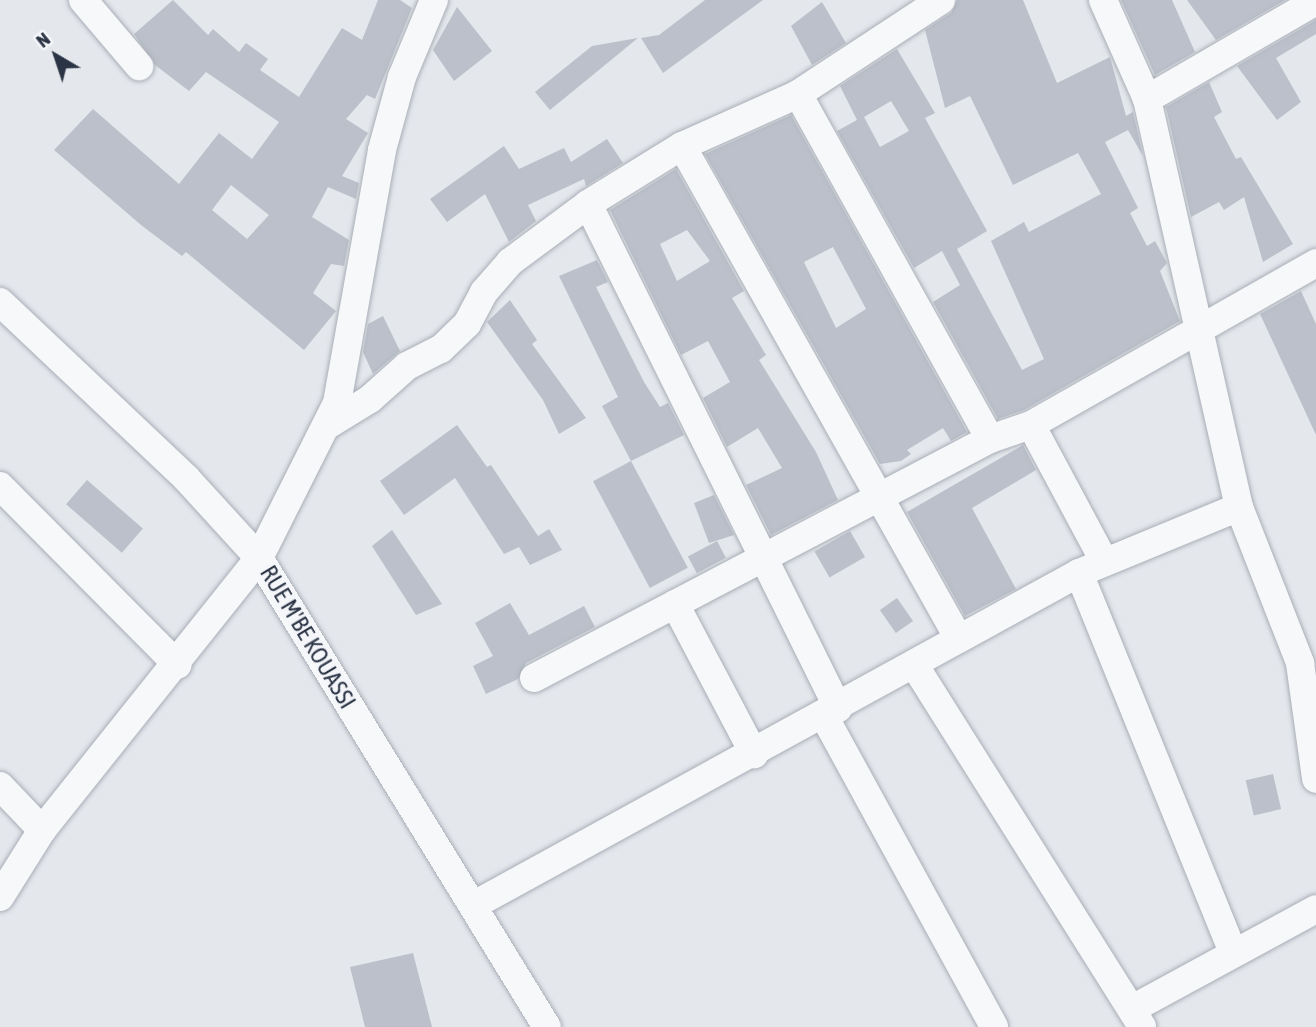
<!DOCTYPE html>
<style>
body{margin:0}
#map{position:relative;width:1316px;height:1027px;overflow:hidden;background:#e4e7ec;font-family:"Asap Condensed",sans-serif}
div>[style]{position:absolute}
.building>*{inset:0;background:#bbc0ca;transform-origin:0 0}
.roads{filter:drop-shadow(0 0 2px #a9aeb7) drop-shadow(0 0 2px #a9aeb7)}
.minor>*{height:28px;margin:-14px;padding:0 14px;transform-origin:14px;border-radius:14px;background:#f7f8fa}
span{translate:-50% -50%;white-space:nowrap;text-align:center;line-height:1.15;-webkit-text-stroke:7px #f4f6f9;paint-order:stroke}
.street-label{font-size:24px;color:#2b3445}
.north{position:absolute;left:21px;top:21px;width:70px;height:70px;-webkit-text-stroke:5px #f4f6f9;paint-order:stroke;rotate:321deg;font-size:19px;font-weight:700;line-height:28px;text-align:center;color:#2b3445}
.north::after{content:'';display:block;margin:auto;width:24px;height:32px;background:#2b3445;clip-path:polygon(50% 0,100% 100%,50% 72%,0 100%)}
</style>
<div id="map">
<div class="building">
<div style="clip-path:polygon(evenodd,173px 0,208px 35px,213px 29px,239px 52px,246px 43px,268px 59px,260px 70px,299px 97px,342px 28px,362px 40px,378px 0,400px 0,412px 8px,375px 99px,367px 95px,346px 119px,368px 133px,342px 176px,359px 183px,356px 199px,328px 187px,312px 217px,349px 240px,344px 266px,331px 264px,313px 293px,336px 311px,304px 350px,186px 252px,182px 256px,141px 225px,54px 150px,93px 109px,179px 184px,219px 133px,252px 159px,279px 122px,206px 72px,189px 91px,155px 65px,134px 34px,173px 0,231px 185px,269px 215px,247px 239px,212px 210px,231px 185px)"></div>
<div style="clip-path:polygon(705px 0,763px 0,663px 73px,641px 38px,659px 35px)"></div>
<div style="clip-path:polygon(evenodd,957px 0,1023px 0,1057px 83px,1110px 57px,1126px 116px,1133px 112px,1143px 156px,1128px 130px,1105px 142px,1138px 208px,1130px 213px,1147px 246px,1155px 241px,1167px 263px,1160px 271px,1180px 321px,1024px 410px,998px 419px,933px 302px,960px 285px,942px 251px,914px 268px,837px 131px,857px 120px,840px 86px,897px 49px,935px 113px,925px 118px,987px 231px,957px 249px,1022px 370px,1044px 359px,991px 241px,1024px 222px,1029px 232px,1101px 194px,1078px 153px,1013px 185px,970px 96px,945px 108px,925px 30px,951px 13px,957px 0,891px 101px,909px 131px,880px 147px,864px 117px,891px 101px)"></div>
<div style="clip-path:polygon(1121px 0,1172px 0,1195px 52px,1155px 75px)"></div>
<div style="clip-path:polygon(1187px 0,1285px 0,1216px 40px)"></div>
<div style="clip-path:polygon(822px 2px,846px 43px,812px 65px,791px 26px)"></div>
<div style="clip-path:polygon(457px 7px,492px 51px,454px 81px,433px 50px)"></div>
<div style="clip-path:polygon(1316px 20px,1316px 34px,1276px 58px,1301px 102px,1277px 120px,1237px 66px)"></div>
<div style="clip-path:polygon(638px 38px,550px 110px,535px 92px,592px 46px)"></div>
<div style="clip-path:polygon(1209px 82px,1222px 112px,1214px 117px,1236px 159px,1241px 157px,1293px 244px,1263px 262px,1244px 197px,1224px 210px,1219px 202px,1191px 217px,1166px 107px)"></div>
<div style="clip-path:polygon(evenodd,791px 115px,967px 432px,951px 441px,943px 428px,907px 450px,911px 454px,901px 461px,880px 464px,705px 154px,791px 115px,833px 247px,866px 309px,836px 328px,804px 262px,833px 247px)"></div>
<div style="clip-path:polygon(607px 139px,623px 163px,586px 186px,584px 179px,528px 205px,536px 221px,509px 242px,485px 194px,447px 222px,430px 199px,504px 146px,519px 169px,564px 148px,571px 162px)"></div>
<div style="clip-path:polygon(evenodd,676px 169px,744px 291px,732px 298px,766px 355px,759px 360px,816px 452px,838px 500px,771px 535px,746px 485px,782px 468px,758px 428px,727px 447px,703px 398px,730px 382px,708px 341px,681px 355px,610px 210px,676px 169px,687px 230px,710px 261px,677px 281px,660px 244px,687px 230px)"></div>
<div style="clip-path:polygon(597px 260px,608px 282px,596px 287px,644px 382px,660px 407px,668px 403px,684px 435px,631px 461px,602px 406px,618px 397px,559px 276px)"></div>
<div style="clip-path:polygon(1301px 291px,1316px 324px,1316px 435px,1260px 314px)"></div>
<div style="clip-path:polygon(510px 300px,537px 340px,532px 344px,586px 418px,559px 434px,543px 400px,487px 322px)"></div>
<div style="clip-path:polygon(383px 316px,400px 351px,373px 374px,363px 352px,368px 324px)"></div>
<div style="clip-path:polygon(457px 425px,487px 467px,491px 465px,538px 536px,549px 529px,562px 550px,530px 565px,519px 547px,504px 554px,455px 478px,404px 515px,380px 481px)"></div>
<div style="clip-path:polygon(1023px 445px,1036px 470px,972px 508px,1016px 589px,965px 616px,907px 512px)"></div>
<div style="left:631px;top:461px;width:121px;height:43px;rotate:62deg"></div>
<div style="left:87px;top:480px;width:74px;height:32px;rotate:41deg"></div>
<div style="clip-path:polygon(714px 495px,734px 535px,709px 543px,694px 503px)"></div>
<div style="clip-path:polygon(392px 530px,442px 604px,416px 615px,372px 546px)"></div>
<div style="left:850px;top:531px;width:30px;height:41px;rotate:60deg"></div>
<div style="left:717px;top:541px;width:19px;height:33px;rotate:62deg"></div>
<div style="left:897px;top:598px;width:28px;height:21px;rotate:55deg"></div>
<div style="clip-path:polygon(510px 603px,529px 635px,584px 606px,595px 627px,526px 663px,518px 679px,486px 694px,473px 666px,493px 656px,475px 623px)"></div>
<div style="left:1273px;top:774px;width:36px;height:28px;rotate:77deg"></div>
<div style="clip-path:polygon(413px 953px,432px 1027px,365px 1027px,350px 967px)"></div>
</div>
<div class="roads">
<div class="minor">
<div style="left:83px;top:0;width:87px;rotate:49.7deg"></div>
<div style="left:1103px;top:0;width:108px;rotate:66deg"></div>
<div style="left:1147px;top:99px;width:418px;rotate:77.3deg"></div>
<div style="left:1239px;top:507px;width:168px;rotate:68.6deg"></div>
<div style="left:1300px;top:663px;width:117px;rotate:82.1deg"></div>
<div style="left:798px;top:94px;width:395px;rotate:60.9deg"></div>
<div style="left:1147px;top:99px;width:195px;rotate:-30.1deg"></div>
<div style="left:682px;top:146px;width:565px;rotate:60.67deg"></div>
<div style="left:588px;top:204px;width:563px;rotate:63.62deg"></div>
<div style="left:0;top:302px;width:256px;rotate:43.4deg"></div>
<div style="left:186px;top:478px;width:108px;rotate:47.6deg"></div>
<div style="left:259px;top:558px;width:550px;rotate:58.45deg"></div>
<div style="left:326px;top:426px;width:52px;rotate:-31.5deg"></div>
<div style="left:370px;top:399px;width:50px;rotate:-41.7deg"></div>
<div style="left:407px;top:366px;width:38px;rotate:-27deg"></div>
<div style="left:441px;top:349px;width:36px;rotate:-44deg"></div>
<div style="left:467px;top:324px;width:36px;rotate:-62deg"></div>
<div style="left:484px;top:292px;width:40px;rotate:-49deg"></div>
<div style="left:510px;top:262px;width:97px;rotate:-36.6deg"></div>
<div style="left:588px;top:204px;width:110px;rotate:-31.7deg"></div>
<div style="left:682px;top:146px;width:127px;rotate:-24.1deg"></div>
<div style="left:798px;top:94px;width:171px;rotate:-33.3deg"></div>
<div style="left:0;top:486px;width:252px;rotate:45.2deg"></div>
<div style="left:1104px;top:561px;width:154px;rotate:-118.2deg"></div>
<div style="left:1031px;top:425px;width:328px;rotate:-29.6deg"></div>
<div style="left:1079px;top:573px;width:409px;rotate:67.9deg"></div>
<div style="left:675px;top:604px;width:170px;rotate:62.2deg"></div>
<div style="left:915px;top:666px;width:426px;rotate:57.8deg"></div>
<div style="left:534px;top:678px;width:515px;rotate:-27.66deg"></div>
<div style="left:990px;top:439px;width:43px;rotate:-18.9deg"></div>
<div style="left:824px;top:716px;width:354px;rotate:61.3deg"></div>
<div style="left:0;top:786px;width:61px;rotate:46.3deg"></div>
<div style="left:0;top:897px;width:79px;rotate:-57.9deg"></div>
<div style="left:42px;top:830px;width:348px;rotate:-51.4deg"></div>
<div style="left:259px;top:558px;width:174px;rotate:-63.3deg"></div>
<div style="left:337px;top:403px;width:257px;rotate:-79.9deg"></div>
<div style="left:382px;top:150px;width:76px;rotate:-74.7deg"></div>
<div style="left:402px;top:77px;width:83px;rotate:-67.4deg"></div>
<div style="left:474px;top:905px;width:690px;rotate:-28.76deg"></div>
<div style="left:1079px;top:573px;width:173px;rotate:-22.4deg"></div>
<div style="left:1132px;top:1009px;width:209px;rotate:-28.5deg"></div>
</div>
</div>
<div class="street-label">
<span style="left:308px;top:637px;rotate:59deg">RUE M'BE KOUASSI</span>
</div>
<div class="north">N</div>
</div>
